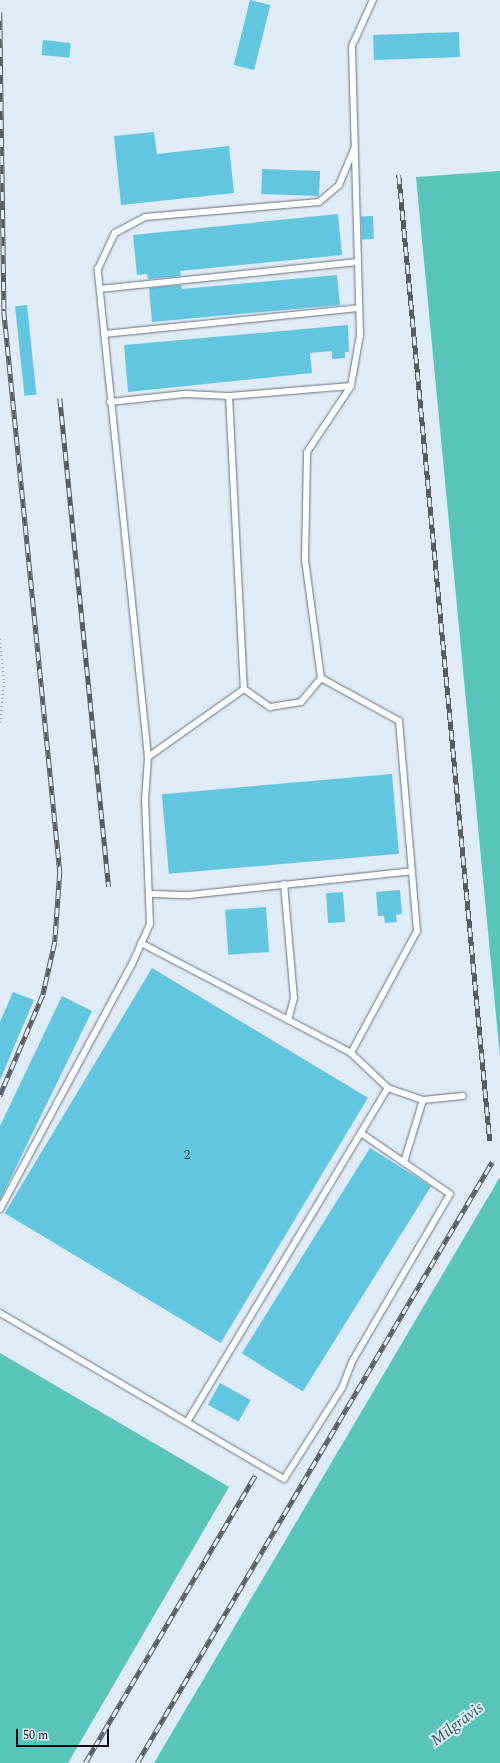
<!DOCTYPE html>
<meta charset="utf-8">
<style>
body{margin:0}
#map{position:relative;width:500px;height:1763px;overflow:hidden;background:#dfebf6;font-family:Spectral,serif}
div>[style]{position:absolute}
.water>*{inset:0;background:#59c4bb}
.building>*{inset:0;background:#63c6e0;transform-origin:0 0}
.path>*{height:2px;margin-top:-1px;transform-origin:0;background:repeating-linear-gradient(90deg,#9aa4ac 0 1px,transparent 0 4px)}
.roads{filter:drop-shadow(0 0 1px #66707a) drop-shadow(0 0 1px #66707a)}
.service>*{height:6px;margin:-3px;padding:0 3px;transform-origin:3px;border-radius:3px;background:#fff}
.rail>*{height:4.5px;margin-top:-2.25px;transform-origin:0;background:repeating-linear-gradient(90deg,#dfebf6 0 9px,#565d62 0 18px);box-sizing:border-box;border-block:1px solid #565d62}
span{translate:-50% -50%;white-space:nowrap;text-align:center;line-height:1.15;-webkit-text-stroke:4px #dfebf6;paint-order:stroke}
.number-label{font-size:13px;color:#203c45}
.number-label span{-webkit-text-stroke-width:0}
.water-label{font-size:16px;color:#2d5b57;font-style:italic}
.scale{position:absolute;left:16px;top:1729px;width:93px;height:18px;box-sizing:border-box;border:2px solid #0a0e11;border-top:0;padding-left:5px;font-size:12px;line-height:14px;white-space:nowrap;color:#0a0e11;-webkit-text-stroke:3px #dfebf6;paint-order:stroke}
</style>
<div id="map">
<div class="water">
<div style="clip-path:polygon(500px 171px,500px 1057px,416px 177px)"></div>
<div style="clip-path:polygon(500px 1177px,500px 1763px,154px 1763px)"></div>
<div style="clip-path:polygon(0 1353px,229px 1487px,68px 1763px,0 1763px)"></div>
</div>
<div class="building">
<div style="left:250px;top:0;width:21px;height:67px;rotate:14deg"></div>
<div style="left:459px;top:32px;width:25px;height:86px;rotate:88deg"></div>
<div style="left:43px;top:40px;width:28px;height:15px;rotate:6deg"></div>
<div style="clip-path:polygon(154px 132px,157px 154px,229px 146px,234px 193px,121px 205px,114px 136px)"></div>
<div style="left:320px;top:171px;width:25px;height:58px;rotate:92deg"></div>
<div style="clip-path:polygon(338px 214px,342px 255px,180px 271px,181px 276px,148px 279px,147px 274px,137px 275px,133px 235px)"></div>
<div style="left:373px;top:216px;width:23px;height:12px;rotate:88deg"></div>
<div style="clip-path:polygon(337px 275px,340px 305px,152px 322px,149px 288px,181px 285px,182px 289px)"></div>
<div style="left:27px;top:305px;width:90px;height:12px;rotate:84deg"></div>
<div style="clip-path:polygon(348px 325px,349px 352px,345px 352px,345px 358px,332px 359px,332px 351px,310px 353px,312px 373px,128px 392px,124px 345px)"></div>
<div style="left:392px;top:774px;width:80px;height:231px;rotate:85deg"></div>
<div style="clip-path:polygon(400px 890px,402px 914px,396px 915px,397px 922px,385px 923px,384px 916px,378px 916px,376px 892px)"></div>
<div style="left:343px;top:892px;width:30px;height:17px;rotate:86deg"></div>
<div style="left:266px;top:907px;width:45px;height:41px;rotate:86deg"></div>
<div style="left:152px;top:968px;width:252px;height:286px;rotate:31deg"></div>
<div style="clip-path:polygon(13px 992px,34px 1000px,0 1080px,0 1022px)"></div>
<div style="clip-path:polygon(62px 996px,92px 1011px,0 1200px,0 1126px)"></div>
<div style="left:370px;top:1148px;width:72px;height:242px;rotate:32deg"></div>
<div style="left:220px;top:1383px;width:35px;height:25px;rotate:29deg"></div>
</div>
<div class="path">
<div style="left:0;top:639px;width:43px;rotate:84.7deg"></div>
<div style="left:4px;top:682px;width:42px;rotate:95.4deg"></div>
</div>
<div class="roads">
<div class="service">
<div style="left:100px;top:289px;width:259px;rotate:-6deg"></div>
<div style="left:104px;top:334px;width:256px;rotate:-5.8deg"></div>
<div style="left:351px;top:386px;width:122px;rotate:175.3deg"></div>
<div style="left:229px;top:396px;width:293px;rotate:87.1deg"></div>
<div style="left:244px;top:689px;width:32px;rotate:35deg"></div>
<div style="left:270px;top:707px;width:31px;rotate:-9deg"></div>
<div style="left:301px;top:702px;width:31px;rotate:-50deg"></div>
<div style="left:321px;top:678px;width:119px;rotate:-97.7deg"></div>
<div style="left:305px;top:560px;width:108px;rotate:-88.9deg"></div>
<div style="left:307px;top:452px;width:79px;rotate:-56.3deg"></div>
<div style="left:351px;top:386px;width:52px;rotate:-80deg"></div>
<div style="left:360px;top:335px;width:289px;rotate:-91.6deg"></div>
<div style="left:352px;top:46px;width:51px;rotate:-65.5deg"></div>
<div style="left:110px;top:402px;width:75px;rotate:-6.1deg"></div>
<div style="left:185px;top:394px;width:44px;rotate:2.6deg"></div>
<div style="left:148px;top:757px;width:118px;rotate:-35.3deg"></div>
<div style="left:284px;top:884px;width:114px;rotate:85deg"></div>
<div style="left:294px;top:998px;width:23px;rotate:105deg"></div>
<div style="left:151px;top:894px;width:38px;rotate:2deg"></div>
<div style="left:189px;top:895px;width:224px;rotate:-6.1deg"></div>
<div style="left:141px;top:943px;width:237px;rotate:27.6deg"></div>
<div style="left:388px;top:1088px;width:37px;rotate:19deg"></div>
<div style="left:423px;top:1100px;width:40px;rotate:-5.7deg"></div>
<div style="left:404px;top:1162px;width:65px;rotate:-73deg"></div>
<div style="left:0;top:1209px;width:278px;rotate:-61.7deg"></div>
<div style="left:132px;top:964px;width:44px;rotate:-65.8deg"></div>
<div style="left:150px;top:924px;width:124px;rotate:-92.3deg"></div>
<div style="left:145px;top:800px;width:43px;rotate:-86deg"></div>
<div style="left:148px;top:757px;width:491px;rotate:-95.9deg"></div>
<div style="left:98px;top:269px;width:40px;rotate:-65deg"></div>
<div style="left:115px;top:233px;width:34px;rotate:-28deg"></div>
<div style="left:145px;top:217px;width:175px;rotate:-4.9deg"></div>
<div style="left:319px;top:202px;width:26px;rotate:-40deg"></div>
<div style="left:339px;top:185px;width:41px;rotate:-67.2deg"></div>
<div style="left:0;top:1313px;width:329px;rotate:30.3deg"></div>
<div style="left:284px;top:1479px;width:108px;rotate:-57.5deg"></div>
<div style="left:342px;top:1388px;width:30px;rotate:-69deg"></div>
<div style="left:353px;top:1360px;width:192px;rotate:-59.7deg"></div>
<div style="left:450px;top:1194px;width:108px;rotate:-145.6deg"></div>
<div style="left:187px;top:1422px;width:390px;rotate:-59deg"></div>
<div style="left:388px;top:1088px;width:51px;rotate:-136.6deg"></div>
<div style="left:351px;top:1053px;width:139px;rotate:-61.6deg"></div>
<div style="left:417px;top:931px;width:211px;rotate:-94.9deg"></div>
<div style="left:399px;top:721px;width:89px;rotate:-151.1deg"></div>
</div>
</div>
<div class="rail">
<div style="left:0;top:12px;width:299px;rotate:89.2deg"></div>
<div style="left:4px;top:311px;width:564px;rotate:84.3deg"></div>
<div style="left:60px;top:872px;width:70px;rotate:94.1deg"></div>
<div style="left:55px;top:942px;width:54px;rotate:102.8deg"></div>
<div style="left:43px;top:995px;width:110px;rotate:113.1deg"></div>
<div style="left:399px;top:175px;width:970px;rotate:84.62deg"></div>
<div style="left:60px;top:398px;width:491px;rotate:84.3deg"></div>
<div style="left:85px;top:1763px;width:334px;rotate:-59.4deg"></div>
<div style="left:137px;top:1763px;width:698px;rotate:-59.43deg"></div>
</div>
<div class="number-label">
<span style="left:187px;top:1155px">2</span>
</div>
<div class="water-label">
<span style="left:457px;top:1724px;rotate:-37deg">Mīlgrāvis</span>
</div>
<div class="scale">50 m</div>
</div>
